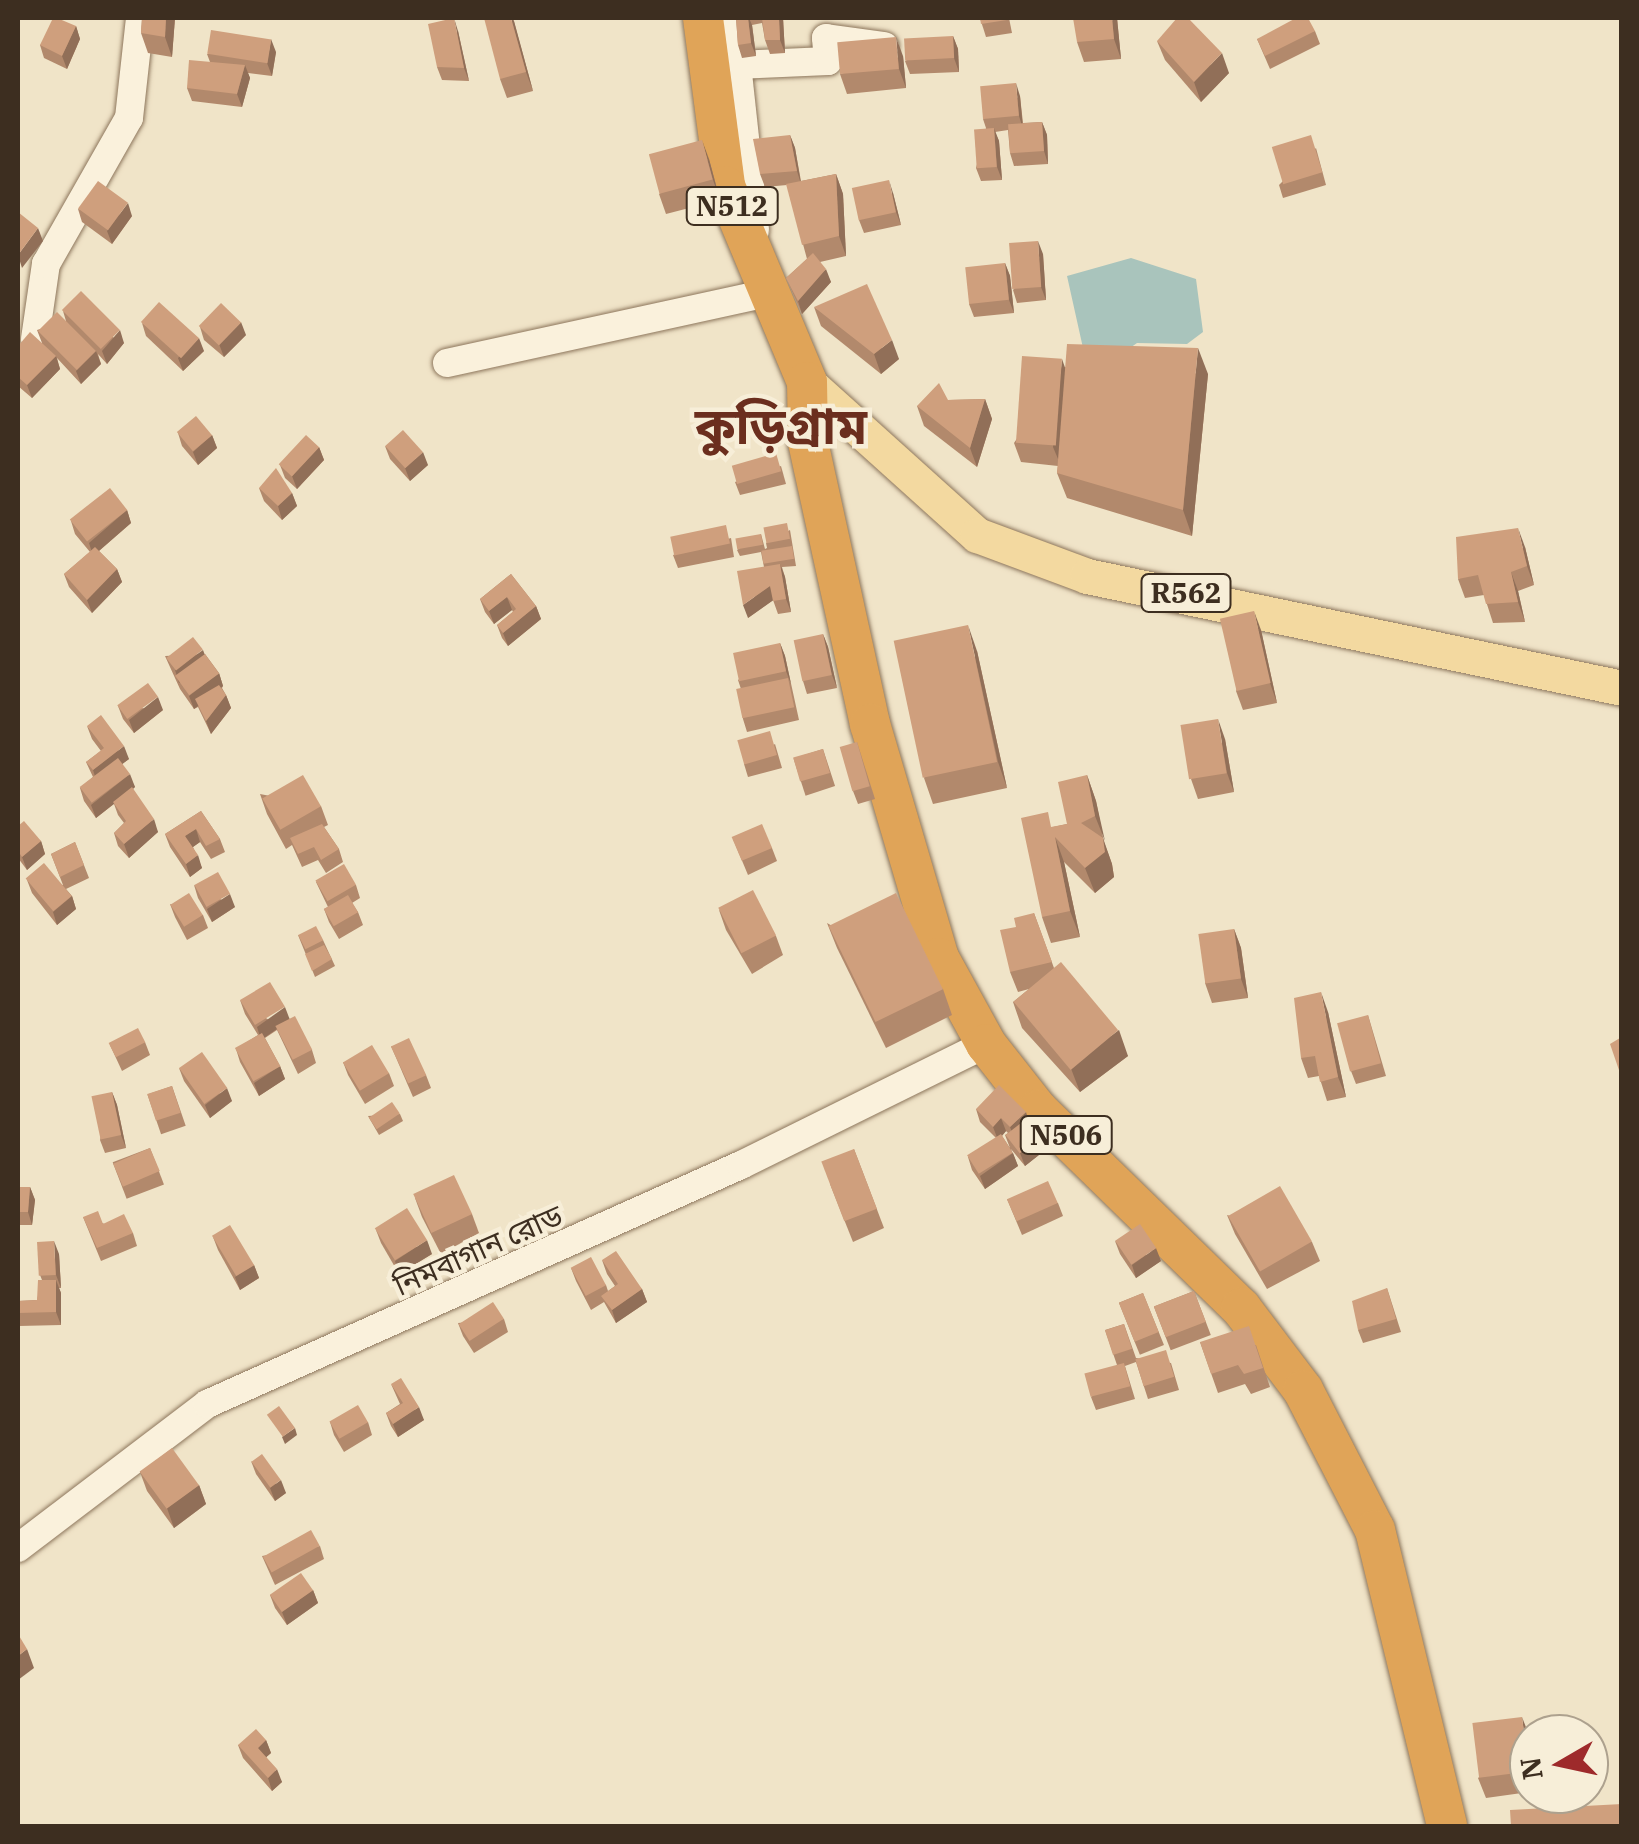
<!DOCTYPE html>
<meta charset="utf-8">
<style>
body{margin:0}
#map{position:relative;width:1639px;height:1844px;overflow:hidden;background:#f0e4c8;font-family:"IBM Plex Serif","Noto Sans Bengali",serif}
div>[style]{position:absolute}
.water>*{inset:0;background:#a9c4bc}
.roads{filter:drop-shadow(0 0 2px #8d765c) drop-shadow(0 0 2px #8d765c)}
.minor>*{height:28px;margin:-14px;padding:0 14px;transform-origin:14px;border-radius:14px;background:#faf1dc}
.major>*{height:35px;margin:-17.5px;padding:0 17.5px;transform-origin:17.5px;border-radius:17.5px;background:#f3d9a0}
.highway>*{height:40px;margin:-20px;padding:0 20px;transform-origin:20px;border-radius:20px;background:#e0a458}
.wall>*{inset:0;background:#b2896c;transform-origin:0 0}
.shaded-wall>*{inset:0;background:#916f58}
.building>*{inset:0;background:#cf9f7d;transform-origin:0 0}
span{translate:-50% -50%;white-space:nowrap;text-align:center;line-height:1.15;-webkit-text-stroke:9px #f7eed8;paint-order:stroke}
.shield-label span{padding:2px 8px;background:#f7eed8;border:2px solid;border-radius:8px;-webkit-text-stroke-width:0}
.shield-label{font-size:28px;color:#3d2e20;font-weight:700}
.street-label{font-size:30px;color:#3d2e20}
.town-label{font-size:50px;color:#6b2e1e;font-weight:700}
.frame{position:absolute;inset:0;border:20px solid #3d2e20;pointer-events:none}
.north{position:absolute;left:1509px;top:1714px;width:100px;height:100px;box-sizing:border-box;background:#f7eed8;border:2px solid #ada18e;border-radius:50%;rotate:261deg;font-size:28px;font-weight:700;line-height:40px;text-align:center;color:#3d2e20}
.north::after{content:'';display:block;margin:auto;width:35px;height:45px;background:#9e2a2b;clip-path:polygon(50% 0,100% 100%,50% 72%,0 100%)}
</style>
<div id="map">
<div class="water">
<div style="clip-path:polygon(1131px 258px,1196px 279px,1203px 332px,1187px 344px,1137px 343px,1120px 355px,1083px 348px,1067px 276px)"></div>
</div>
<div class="roads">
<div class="minor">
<div style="left:732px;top:18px;width:213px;rotate:83.8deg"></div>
<div style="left:736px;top:65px;width:92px;rotate:-2.5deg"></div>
<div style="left:828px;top:61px;width:23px;rotate:-95deg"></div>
<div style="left:826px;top:38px;width:59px;rotate:7.9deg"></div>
<div style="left:35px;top:339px;width:76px;rotate:-81.7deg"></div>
<div style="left:46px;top:264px;width:168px;rotate:-60.4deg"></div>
<div style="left:129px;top:118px;width:101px;rotate:-83.7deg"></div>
<div style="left:447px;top:363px;width:323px;rotate:-12.3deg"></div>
<div style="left:763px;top:294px;width:22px;rotate:-98deg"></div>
<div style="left:18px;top:1548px;width:238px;rotate:-37.3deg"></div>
<div style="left:207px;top:1404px;width:585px;rotate:-24.11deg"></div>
<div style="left:741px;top:1165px;width:273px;rotate:-26.3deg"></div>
</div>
<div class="major">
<div style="left:807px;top:382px;width:229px;rotate:42deg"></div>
<div style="left:977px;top:535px;width:117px;rotate:20.4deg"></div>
<div style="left:1087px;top:576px;width:547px;rotate:11.82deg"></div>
</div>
<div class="highway">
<div style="left:703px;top:18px;width:169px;rotate:82.5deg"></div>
<div style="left:725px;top:186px;width:212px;rotate:67.3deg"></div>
<div style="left:807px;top:382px;width:60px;rotate:89deg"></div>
<div style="left:808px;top:442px;width:289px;rotate:77.6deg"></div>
<div style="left:870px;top:724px;width:244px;rotate:73.6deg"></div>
<div style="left:939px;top:958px;width:98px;rotate:61.3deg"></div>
<div style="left:986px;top:1044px;width:84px;rotate:51.8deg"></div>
<div style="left:1038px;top:1110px;width:284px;rotate:44.3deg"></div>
<div style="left:1241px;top:1308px;width:103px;rotate:52.9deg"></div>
<div style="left:1303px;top:1390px;width:157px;rotate:62.8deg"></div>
<div style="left:1375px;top:1530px;width:305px;rotate:76.3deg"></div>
</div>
</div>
<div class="wall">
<div style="clip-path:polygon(142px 18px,175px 18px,172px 57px,148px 53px,141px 33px)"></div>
<div style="clip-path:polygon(513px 18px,533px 91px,507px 98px,500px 79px)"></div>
<div style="clip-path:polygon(736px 18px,783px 18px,785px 53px,770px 54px,765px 40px,762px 23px,752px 25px,756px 56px,742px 58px,738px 45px)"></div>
<div style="clip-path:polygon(980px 18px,1009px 18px,1012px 33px,986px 37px)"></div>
<div style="clip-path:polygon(1117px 18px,1121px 59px,1084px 62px,1077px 42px)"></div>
<div style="clip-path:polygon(76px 26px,80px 39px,67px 69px,44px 58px,40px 45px)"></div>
<div style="clip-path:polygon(458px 31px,469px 81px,442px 80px,437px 67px)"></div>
<div style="clip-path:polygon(1315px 31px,1320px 44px,1270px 69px,1257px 39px)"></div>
<div style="clip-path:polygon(953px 36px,958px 49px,959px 72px,910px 74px,905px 61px)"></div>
<div style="clip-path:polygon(1157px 41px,1229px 73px,1201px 102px,1165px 60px)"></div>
<div style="clip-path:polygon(276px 52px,272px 76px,248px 73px,250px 78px,242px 107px,192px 101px,187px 88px,210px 62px,207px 54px)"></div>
<div style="clip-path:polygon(903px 56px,906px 88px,847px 94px,840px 74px)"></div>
<div style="clip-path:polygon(1020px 96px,1023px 123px,1042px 122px,1047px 135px,1048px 164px,1014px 166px,1010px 153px,1008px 130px,995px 132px,999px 141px,1002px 180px,981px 181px,976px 168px,986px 128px,983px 119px)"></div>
<div style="clip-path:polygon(790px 135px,795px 148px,801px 181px,836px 174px,843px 194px,846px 256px,820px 262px,831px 282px,802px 314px,786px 278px,807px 259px,787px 185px,765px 187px,760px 174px)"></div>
<div style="clip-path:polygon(1316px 148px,1326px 185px,1283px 198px,1279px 185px)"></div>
<div style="clip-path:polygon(709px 159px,720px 200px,666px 214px,659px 194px)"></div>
<div style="clip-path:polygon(893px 193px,901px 225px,864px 233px,859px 220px)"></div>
<div style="clip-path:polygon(78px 209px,132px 216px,112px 244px,82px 222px)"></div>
<div style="clip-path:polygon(1043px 254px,1046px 300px,1017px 303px,1013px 290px)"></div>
<div style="clip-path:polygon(1005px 263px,1010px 276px,1014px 313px,974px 317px,969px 304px)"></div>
<div style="clip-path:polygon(814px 307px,899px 359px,881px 374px,821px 326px)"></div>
<div style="clip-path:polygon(63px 311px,124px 343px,107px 364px,98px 354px,101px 364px,81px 384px,57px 358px,60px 369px,32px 398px,18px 386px,18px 346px,42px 343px,37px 330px,66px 321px)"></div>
<div style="clip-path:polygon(142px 323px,204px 351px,183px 371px,146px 336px)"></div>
<div style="clip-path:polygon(200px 327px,246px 335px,224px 357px,204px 340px)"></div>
<div style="clip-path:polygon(1065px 367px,1208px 374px,1192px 536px,1067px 498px,1057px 473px,1058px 466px,1021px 462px,1014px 443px)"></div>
<div style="clip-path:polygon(985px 399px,992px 419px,977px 467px,924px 426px,917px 406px,948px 400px)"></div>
<div style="clip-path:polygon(178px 433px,212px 435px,217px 448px,198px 465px,182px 446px)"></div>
<div style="clip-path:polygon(385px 446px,428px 465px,410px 481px,390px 459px)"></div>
<div style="clip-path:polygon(319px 447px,324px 460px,297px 489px,285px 478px,280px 465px)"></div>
<div style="clip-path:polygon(781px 466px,786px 484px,740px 495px,735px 482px)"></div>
<div style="clip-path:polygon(259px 488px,292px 493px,297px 506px,282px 520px,264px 501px)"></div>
<div style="clip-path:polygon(127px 510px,131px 523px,99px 551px,117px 569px,122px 582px,92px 613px,69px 587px,64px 574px,90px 552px,75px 534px,71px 521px)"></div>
<div style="clip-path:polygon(790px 530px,796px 566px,782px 567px,785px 577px,791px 612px,778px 614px,773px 600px,748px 618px,764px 567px,761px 552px,740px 556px,737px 550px,761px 534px,765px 549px,767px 548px,766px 543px)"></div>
<div style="clip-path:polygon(731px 538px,734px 557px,678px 568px,673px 555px)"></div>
<div style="clip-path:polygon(1525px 547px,1534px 585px,1518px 591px,1525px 622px,1493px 623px,1484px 595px,1465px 598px,1458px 579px)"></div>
<div style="clip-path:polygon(511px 574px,536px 606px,541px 619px,508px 646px,502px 638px,497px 625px,513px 612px,512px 610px,494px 624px,485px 612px,480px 599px)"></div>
<div style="clip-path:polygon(1261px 630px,1277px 703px,1243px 710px,1236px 691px)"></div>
<div style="clip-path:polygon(823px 634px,828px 647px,837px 688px,807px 694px,803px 681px)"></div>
<div style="clip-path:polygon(780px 643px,785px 656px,799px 720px,747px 732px,743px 719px,741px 689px,738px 680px)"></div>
<div style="clip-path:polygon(977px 651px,1007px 788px,933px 804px,924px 778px)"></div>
<div style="clip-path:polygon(205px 654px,219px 673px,223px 686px,222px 688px,226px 695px,231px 708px,211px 734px,198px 707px,194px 709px,180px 689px,165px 656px)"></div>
<div style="clip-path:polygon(118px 706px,163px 710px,134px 733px,123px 719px)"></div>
<div style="clip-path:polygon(87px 726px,129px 759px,122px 764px,135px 787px,133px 789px,158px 832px,129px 858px,118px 846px,114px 833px,124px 823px,118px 815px,114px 804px,96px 818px,84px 801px,80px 788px,93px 777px,86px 762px,101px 751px,92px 739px)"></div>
<div style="clip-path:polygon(1225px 739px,1234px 792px,1198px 799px,1191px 779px)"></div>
<div style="clip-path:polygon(857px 742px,875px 799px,858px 804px,853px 791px)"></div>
<div style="clip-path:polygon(775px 744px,782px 768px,748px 777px,744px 764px)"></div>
<div style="left:823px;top:749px;width:39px;height:31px;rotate:72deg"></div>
<div style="clip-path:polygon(1087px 775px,1096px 801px,1104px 842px,1112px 864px,1114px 877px,1095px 893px,1064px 862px,1080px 937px,1051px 943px,1042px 917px,1053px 827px,1067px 824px)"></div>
<div style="clip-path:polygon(260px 794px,321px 806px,328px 825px,324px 827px,339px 849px,343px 862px,326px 873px,318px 860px,302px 867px,292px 845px,286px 849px,267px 814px)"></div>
<div style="clip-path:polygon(201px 811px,220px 839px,225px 852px,211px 859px,200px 842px,193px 847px,202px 868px,190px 877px,170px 847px,165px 834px)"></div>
<div style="clip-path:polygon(18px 826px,41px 841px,45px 854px,27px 870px,18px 858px)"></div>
<div style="clip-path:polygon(733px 839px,772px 848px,777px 861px,748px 875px)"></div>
<div style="clip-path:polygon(75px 842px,89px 878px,66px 889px,72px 896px,76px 909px,57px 925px,32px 893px,27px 880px,63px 885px,51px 854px)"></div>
<div style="clip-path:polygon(316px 882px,356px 885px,360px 898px,352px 903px,358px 912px,363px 925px,339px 939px,329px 922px,324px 909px,328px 907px)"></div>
<div style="clip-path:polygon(194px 885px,235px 907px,212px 922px,198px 898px)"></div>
<div style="clip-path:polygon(170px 904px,203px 915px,208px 928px,187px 940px,175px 917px)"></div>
<div style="clip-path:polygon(719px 910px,776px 936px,783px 955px,752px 974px,726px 930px)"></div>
<div style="clip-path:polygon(1034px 913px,1054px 968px,1128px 1056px,1080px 1092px,1022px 1028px,1013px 1002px,1029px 989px,1018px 992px,1010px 972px,1016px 927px)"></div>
<div style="clip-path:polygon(827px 923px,943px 989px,952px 1015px,886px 1048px,837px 948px)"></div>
<div style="clip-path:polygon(1234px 929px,1241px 948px,1248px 998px,1212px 1003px,1205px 983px)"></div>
<div style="clip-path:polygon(298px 935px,323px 940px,335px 966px,315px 977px)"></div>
<div style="clip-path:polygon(240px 1000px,312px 1050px,316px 1063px,298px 1074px,277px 1030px,265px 1038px,280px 1066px,285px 1079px,259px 1096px,240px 1062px,236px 1049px,258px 1035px,245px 1014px)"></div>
<div style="clip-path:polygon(1328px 1012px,1346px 1097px,1327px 1101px,1319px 1076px,1308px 1078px,1301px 1058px)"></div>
<div style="clip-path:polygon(1368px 1015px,1386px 1076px,1356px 1084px,1351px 1071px)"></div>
<div style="clip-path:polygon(145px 1042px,150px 1055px,122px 1071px,110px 1045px)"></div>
<div style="clip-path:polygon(391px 1046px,426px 1075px,431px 1088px,413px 1097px)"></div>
<div style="clip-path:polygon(343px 1062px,389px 1073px,394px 1086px,365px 1104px,348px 1075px)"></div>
<div style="clip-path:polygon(179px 1068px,232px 1101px,210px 1118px,184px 1081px)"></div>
<div style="left:172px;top:1086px;width:42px;height:26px;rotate:71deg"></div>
<div style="clip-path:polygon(112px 1092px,117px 1105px,126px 1148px,105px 1153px,100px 1140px)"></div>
<div style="clip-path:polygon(evenodd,976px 1109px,1028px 1117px,1049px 1147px,1025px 1166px,1011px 1149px,1018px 1166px,985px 1189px,972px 1170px,968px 1157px,996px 1138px,980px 1122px,976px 1109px,1006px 1131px,1008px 1133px,1005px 1135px,1010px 1148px,1002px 1136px,1006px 1131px)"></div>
<div style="clip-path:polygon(400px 1114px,403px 1121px,379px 1135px,368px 1116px)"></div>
<div style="left:150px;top:1148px;width:39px;height:40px;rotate:69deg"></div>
<div style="clip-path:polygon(854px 1149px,884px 1228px,853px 1242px,830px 1184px)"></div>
<div style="clip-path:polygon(18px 1187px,30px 1187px,35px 1200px,32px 1225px,18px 1225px)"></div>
<div style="clip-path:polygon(415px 1198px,472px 1214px,479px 1233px,441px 1254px,422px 1217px)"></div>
<div style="clip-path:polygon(1007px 1199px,1058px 1203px,1063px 1216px,1022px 1235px)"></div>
<div style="clip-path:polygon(1227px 1215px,1312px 1242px,1320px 1261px,1267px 1289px,1235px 1234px)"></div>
<div style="clip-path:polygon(83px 1217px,133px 1233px,137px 1246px,101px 1261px)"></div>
<div style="clip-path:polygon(376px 1230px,432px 1254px,399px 1274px,381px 1243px)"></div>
<div style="clip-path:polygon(213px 1237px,254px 1265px,259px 1278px,240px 1290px,218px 1250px)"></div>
<div style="clip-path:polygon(1115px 1241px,1161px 1261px,1136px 1278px,1120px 1254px)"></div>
<div style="clip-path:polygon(59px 1254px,61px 1288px,59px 1288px,61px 1293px,61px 1325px,19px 1326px,18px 1321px,18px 1301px,37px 1300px,42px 1280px,40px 1275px)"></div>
<div style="clip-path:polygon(602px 1260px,642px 1289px,647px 1302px,616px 1323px,604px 1302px,591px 1310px,576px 1281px,571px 1268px,606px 1285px,608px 1291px,615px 1286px,607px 1274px)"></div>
<div style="clip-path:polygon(1387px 1288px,1401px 1332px,1363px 1343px,1358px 1330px)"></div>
<div style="left:1194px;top:1291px;width:47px;height:43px;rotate:69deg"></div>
<div style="left:1143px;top:1293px;width:56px;height:26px;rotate:68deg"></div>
<div style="clip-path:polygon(504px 1319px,508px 1332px,474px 1353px,463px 1336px,458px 1323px)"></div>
<div style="clip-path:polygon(1124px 1324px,1136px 1358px,1171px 1363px,1179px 1390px,1148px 1399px,1136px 1362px,1125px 1366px,1135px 1399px,1096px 1410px,1091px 1397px,1117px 1365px,1105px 1330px)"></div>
<div style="clip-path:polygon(1200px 1342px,1256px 1345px,1270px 1387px,1251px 1394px,1245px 1384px,1218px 1393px)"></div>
<div style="clip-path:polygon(391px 1384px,424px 1420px,398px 1437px,391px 1426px,386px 1413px,400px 1404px)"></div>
<div style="clip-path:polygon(330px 1422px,368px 1422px,372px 1435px,344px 1452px,334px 1435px)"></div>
<div style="clip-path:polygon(251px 1461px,286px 1493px,275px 1501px,256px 1474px)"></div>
<div style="clip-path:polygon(140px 1472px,199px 1485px,206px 1504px,174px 1528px,147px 1491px)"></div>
<div style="clip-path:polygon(320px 1546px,324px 1559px,275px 1585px,262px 1556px)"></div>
<div style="clip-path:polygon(313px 1590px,318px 1603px,287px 1625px,275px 1608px,270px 1595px)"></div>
<div style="clip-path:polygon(1529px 1735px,1529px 1792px,1486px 1798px,1478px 1778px)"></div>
<div style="clip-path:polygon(266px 1740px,271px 1753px,266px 1757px,282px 1782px,272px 1791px,243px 1758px,238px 1745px)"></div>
</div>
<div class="shaded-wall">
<div style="clip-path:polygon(166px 18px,175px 18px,172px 57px,165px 37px)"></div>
<div style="clip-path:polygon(454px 18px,458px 31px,469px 81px,464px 68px)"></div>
<div style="clip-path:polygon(511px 18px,514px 21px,533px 91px,526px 72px)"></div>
<div style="clip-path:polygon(748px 18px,749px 18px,752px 25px,756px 56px,751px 43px)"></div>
<div style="clip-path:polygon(779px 18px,783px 18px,785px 53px,780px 40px)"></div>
<div style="clip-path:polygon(1112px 18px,1117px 18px,1121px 59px,1114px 39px)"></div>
<div style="clip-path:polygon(76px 26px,80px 39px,67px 69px,62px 56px)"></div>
<div style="clip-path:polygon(953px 36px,958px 49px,959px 72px,954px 58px)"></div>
<div style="clip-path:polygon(896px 37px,903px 56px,906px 88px,899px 69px)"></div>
<div style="clip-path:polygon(271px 39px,276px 52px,272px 76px,267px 63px)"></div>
<div style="clip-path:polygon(1222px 53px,1229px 73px,1201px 102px,1194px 82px)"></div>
<div style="clip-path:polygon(245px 65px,250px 78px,242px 107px,237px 94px)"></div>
<div style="clip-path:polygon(1016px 83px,1020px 96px,1023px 129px,1019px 116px)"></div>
<div style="clip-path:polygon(1042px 122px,1047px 135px,1048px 164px,1044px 151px)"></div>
<div style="clip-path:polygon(994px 128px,999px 141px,1002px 180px,997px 167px)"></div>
<div style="clip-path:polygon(790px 135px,795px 148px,801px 184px,797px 171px)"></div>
<div style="clip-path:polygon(702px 140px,709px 159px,720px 200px,713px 180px)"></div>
<div style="clip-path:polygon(836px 174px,843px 194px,846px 256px,839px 236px)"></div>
<div style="clip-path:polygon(889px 180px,893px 193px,901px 225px,896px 212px)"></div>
<div style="clip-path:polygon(128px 203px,132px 216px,112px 244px,107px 231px)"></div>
<div style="clip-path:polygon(38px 228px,43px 241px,22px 268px,18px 255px)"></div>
<div style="clip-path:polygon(1038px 241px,1043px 254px,1046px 300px,1041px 287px)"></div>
<div style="clip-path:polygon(1005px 263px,1010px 276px,1014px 313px,1009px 300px)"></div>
<div style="clip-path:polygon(826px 269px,831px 282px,802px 314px,798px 301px)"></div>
<div style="clip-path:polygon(241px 322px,246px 335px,224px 357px,219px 344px)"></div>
<div style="clip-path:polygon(120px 330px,124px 343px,107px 364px,102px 351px)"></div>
<div style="clip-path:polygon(199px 338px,204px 351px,183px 371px,178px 358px)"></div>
<div style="clip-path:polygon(892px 340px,899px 359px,881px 374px,874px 354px)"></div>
<div style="clip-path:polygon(1198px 348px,1208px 374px,1192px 536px,1183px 510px)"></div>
<div style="clip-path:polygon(96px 351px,101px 364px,81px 384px,76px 371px)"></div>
<div style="clip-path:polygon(56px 356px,60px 369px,32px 398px,27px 385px)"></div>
<div style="clip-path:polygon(1062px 359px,1069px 379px,1061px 466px,1053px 447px)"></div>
<div style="clip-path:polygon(985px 399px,992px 419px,977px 467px,970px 448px)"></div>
<div style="clip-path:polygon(212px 435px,217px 448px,198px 465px,193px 452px)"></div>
<div style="clip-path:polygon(319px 447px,324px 460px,297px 489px,292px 476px)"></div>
<div style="clip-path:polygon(423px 452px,428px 465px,410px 481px,405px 468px)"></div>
<div style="clip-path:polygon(292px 493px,297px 506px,282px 520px,278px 506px)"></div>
<div style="clip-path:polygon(127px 510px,131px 523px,93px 556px,89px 543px)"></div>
<div style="clip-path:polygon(1518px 528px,1525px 547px,1534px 585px,1527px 566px)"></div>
<div style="clip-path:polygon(780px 564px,785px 577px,791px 612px,786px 599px)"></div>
<div style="clip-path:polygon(117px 569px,122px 582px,92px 613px,87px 600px)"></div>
<div style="clip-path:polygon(1511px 572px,1518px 591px,1525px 622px,1518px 602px)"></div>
<div style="clip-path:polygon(770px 586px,775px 599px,748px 618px,743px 605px)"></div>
<div style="clip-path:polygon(507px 597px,512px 610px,494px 624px,489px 611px)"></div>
<div style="clip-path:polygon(536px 606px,541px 619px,508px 646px,503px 633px)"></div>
<div style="clip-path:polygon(1254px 611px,1261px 630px,1277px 703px,1270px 683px)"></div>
<div style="clip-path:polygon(968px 625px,977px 651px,1007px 788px,998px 762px)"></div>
<div style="clip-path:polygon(823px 634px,828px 647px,837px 688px,832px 675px)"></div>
<div style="clip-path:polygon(780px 643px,785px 656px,791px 684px,786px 671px)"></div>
<div style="clip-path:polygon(203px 650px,208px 663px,179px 683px,175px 670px)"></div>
<div style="clip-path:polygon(219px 673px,223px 686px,198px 706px,195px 699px,198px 706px,194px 709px,189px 696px)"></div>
<div style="clip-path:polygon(226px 695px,231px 708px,211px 734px,206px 721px)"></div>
<div style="clip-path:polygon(158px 697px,163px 710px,134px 733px,129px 720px)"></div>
<div style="clip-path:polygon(1218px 719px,1225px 739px,1234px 792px,1227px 773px)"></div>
<div style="clip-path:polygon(124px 746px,129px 759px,97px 783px,93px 770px)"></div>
<div style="clip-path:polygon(130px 774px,135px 787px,96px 818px,91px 805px)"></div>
<div style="clip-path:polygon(1087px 775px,1096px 801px,1105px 841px,1095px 816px)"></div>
<div style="clip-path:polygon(154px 819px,158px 832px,129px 858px,124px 844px)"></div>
<div style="clip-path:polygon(196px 829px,200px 842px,190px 849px,185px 836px)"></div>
<div style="clip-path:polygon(1055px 837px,1064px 862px,1080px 937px,1070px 911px)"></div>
<div style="clip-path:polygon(1103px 838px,1112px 864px,1114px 877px,1095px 893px,1085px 868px)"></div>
<div style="clip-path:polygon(41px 841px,45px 854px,27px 870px,22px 857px)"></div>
<div style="clip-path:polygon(198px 855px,202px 868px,190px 877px,186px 864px)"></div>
<div style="clip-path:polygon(230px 894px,235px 907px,212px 922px,207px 909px)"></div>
<div style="clip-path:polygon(72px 896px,76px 909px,57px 925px,53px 912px)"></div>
<div style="clip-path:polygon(1234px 929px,1241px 948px,1248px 998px,1241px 979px)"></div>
<div style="clip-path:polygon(1321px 992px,1328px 1012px,1346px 1097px,1338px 1077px)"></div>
<div style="clip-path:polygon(285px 1007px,290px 1020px,261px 1040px,257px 1027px)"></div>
<div style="clip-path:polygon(1119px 1030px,1128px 1056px,1080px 1092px,1070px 1066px)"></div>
<div style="clip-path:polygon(280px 1066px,285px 1079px,259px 1096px,254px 1083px)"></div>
<div style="clip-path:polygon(227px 1088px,232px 1101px,210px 1118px,205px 1105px)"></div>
<div style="clip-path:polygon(112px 1092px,117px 1105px,126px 1148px,121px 1135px)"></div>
<div style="clip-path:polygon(1026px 1112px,1030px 1125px,1015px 1140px,1010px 1127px)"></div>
<div style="clip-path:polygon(1001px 1118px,1006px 1131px,998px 1140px,993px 1127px)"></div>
<div style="clip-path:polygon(1044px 1134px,1049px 1147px,1025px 1166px,1020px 1153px)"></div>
<div style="clip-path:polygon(1013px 1153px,1018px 1166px,985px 1189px,980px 1176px)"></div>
<div style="clip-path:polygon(30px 1187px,35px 1200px,32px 1225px,28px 1212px)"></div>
<div style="clip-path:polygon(427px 1240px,432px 1254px,399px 1274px,395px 1261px)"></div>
<div style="clip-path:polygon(54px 1241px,59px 1254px,61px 1288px,56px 1275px)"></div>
<div style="clip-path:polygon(1156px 1248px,1161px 1261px,1136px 1278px,1132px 1265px)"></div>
<div style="clip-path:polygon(254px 1265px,259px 1278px,240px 1290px,235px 1277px)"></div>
<div style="clip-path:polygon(56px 1280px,61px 1293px,61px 1325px,56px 1312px)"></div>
<div style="clip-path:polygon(642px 1289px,647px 1302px,616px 1323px,612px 1310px)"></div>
<div style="clip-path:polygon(419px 1407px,424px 1420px,398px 1437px,393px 1424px)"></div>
<div style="clip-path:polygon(295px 1428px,297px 1435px,285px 1444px,282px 1437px)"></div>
<div style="clip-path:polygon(281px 1480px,286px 1493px,275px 1501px,270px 1488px)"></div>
<div style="clip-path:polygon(199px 1485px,206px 1504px,174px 1528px,167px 1508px)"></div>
<div style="clip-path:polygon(313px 1590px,318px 1603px,287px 1625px,282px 1612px)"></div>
<div style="clip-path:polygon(27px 1649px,34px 1668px,18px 1680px,18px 1656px)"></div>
<div style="clip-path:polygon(1522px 1717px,1529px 1735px,1529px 1773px)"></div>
<div style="clip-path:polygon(266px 1740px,271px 1753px,262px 1761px,258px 1748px)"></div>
<div style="clip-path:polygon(277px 1769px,282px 1782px,272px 1791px,268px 1778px)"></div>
</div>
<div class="building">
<div style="clip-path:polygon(53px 18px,57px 18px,76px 26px,62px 56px,40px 45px)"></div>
<div style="clip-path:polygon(142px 18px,166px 18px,165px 37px,141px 33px)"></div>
<div style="clip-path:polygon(454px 18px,464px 68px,437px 67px,428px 24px)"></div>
<div style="clip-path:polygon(484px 18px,511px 18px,526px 72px,500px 79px)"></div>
<div style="clip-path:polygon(736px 18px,748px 18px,751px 43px,738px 45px)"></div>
<div style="clip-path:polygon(762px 18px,779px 18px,780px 40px,765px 40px)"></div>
<div style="clip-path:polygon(980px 18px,1007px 18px,1007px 20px,981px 24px)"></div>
<div style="clip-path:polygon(1073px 18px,1112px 18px,1114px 39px,1077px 42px)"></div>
<div style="clip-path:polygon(1177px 18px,1188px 18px,1222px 53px,1194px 82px,1157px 41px)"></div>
<div style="clip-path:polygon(1296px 18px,1308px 18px,1315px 31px,1265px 56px,1257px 39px)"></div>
<div style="left:211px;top:30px;width:61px;height:24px;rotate:9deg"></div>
<div style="left:953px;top:36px;width:22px;height:49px;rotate:87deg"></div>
<div style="left:896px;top:37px;width:32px;height:59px;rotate:85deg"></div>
<div style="clip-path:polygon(189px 60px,245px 65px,237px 94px,187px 88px)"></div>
<div style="left:1016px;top:83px;width:33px;height:36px;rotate:85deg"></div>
<div style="left:1042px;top:122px;width:29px;height:34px;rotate:86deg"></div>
<div style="left:994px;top:128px;width:39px;height:20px;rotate:86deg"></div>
<div style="clip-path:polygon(790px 135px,797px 171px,760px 174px,753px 139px)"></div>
<div style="left:1311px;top:135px;width:39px;height:41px;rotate:73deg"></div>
<div style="left:702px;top:140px;width:41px;height:55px;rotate:75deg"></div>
<div style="clip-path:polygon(836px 174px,839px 236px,802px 245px,786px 184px)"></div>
<div style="left:889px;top:180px;width:33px;height:38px;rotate:78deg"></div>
<div style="left:98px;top:181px;width:37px;height:34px;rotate:36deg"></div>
<div style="clip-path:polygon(18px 212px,38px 228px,18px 255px)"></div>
<div style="left:1038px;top:241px;width:46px;height:29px;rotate:86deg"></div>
<div style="clip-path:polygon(813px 253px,826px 269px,798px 301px,786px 278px)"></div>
<div style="left:1005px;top:263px;width:37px;height:40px;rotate:84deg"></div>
<div style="clip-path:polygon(867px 284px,892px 340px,874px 354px,814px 307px)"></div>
<div style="left:81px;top:291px;width:55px;height:27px;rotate:45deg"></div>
<div style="left:159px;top:302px;width:54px;height:27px;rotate:42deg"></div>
<div style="left:221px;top:303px;width:28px;height:32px;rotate:44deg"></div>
<div style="left:57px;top:312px;width:55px;height:27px;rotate:45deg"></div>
<div style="clip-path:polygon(30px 332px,56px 356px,27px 385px,18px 377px,18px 346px)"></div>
<div style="clip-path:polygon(1067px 344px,1198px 348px,1183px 510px,1057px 473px)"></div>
<div style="left:1022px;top:356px;width:40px;height:87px;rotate:4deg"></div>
<div style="clip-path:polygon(939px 383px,948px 400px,985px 399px,970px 448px,917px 406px)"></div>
<div style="left:196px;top:416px;width:25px;height:25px;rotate:50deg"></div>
<div style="left:403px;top:430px;width:30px;height:24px;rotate:48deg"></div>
<div style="left:306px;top:435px;width:18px;height:40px;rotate:43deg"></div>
<div style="left:776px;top:453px;width:19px;height:46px;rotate:74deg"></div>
<div style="clip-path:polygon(276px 468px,292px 493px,278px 506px,259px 488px)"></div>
<div style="left:110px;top:488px;width:28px;height:51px;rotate:52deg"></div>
<div style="left:787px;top:523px;width:16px;height:24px;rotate:79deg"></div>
<div style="left:726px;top:525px;width:19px;height:57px;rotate:78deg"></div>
<div style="clip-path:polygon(1518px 528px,1527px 566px,1511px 572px,1518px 602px,1486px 604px,1478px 575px,1458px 579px,1456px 537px)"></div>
<div style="left:761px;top:534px;width:11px;height:26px;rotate:80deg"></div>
<div style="left:792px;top:546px;width:13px;height:31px;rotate:81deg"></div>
<div style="clip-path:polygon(95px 547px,117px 569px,87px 600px,64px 574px)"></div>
<div style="clip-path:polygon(780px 564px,786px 599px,773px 601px,770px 586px,743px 605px,737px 571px)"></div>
<div style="clip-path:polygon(511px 574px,536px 606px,503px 633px,497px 625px,516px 609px,507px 597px,489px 611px,480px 599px)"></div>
<div style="left:1254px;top:611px;width:74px;height:35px;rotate:77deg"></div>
<div style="left:968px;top:625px;width:140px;height:76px;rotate:78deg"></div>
<div style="left:823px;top:634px;width:42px;height:30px;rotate:78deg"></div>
<div style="left:193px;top:637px;width:16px;height:34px;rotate:52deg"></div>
<div style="left:780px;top:643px;width:29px;height:48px;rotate:78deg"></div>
<div style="left:205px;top:654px;width:24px;height:37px;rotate:54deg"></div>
<div style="left:788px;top:678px;width:30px;height:53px;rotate:78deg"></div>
<div style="left:148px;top:683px;width:17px;height:38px;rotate:54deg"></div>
<div style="clip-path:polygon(219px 685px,226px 695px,206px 721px,195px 699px)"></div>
<div style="clip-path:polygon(101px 715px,124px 746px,93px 770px,86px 762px,104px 748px,87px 726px)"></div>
<div style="left:1218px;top:719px;width:55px;height:38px;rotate:81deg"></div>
<div style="left:770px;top:731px;width:25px;height:34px;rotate:74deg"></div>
<div style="left:857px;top:742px;width:46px;height:18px;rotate:74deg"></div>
<div style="left:823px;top:749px;width:25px;height:31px;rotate:74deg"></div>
<div style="left:118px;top:758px;width:20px;height:48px;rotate:53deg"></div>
<div style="left:303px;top:775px;width:36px;height:47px;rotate:60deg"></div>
<div style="clip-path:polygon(1087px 775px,1095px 816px,1081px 823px,1103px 838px,1105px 852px,1085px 868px,1055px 837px,1070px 911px,1042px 917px,1021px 818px,1048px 812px,1051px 827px,1067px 824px,1058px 782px)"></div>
<div style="clip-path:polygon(132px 787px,154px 819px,124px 844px,114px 833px,126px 821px,113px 802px)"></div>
<div style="clip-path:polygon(201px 811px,220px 839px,206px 846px,196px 829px,185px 836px,198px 855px,186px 864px,165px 834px)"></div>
<div style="clip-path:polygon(24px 821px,41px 841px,22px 857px,18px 851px,18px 826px)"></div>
<div style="clip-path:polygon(322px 824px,339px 849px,321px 860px,314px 847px,298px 854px,290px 838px)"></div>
<div style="left:762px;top:824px;width:26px;height:33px;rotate:67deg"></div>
<div style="clip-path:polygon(75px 842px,84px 865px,60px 877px,51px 854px)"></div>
<div style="left:44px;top:863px;width:43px;height:24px;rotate:50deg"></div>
<div style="left:344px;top:864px;width:24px;height:33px;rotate:60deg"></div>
<div style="left:218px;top:872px;width:25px;height:27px;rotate:61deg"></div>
<div style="left:753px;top:890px;width:51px;height:39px;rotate:63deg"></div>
<div style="left:189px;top:893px;width:26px;height:22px;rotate:58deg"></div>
<div style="left:896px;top:893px;width:107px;height:75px;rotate:64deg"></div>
<div style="left:348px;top:895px;width:20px;height:28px;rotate:60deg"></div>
<div style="clip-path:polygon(1034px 913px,1052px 962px,1010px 972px,1000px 930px,1016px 927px,1014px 918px)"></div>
<div style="left:316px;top:926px;width:16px;height:20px;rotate:63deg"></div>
<div style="left:1234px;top:929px;width:50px;height:36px;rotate:82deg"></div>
<div style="clip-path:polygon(324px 945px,332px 959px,312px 971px,305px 954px)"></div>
<div style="left:1061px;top:962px;width:89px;height:62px;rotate:50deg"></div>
<div style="left:270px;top:982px;width:29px;height:35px;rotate:59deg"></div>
<div style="clip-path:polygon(1321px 992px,1338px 1077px,1320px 1082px,1315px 1056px,1301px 1058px,1294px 998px)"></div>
<div style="left:1368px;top:1015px;width:50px;height:32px;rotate:75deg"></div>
<div style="left:295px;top:1016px;width:38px;height:22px;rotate:63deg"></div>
<div style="left:138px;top:1028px;width:16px;height:33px;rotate:63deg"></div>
<div style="left:262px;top:1033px;width:38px;height:31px;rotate:61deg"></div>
<div style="left:409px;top:1038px;width:41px;height:20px;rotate:65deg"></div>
<div style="clip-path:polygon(1620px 1038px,1622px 1072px,1620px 1073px,1610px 1044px)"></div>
<div style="left:372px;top:1045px;width:33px;height:34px;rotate:59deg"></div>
<div style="left:202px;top:1052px;width:44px;height:28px;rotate:55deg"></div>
<div style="clip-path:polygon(999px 1085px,1026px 1112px,1010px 1127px,1001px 1118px,993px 1127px,976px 1109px)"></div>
<div style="left:172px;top:1086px;width:28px;height:26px;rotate:72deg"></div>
<div style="left:112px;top:1092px;width:44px;height:21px;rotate:78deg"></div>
<div style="left:392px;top:1102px;width:14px;height:28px;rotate:56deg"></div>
<div style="left:1030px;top:1116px;width:23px;height:31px;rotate:52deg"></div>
<div style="left:1001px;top:1134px;width:22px;height:40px;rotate:58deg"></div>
<div style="left:150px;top:1148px;width:25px;height:40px;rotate:67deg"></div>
<div style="left:854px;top:1149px;width:64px;height:35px;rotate:69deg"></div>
<div style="left:454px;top:1175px;width:43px;height:45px;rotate:65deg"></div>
<div style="left:1048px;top:1181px;width:24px;height:45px;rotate:66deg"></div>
<div style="left:1280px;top:1186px;width:64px;height:60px;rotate:60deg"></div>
<div style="clip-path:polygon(18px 1187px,30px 1187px,28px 1212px,18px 1212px)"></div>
<div style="left:407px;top:1208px;width:38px;height:38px;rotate:58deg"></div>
<div style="clip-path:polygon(98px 1211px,103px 1224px,124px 1214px,133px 1233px,97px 1248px,83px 1217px)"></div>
<div style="left:1140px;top:1224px;width:29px;height:30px;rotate:56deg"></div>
<div style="left:230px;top:1225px;width:47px;height:21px;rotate:59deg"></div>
<div style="left:54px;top:1241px;width:34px;height:17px;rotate:87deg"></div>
<div style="clip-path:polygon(616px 1251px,642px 1289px,612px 1310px,601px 1296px,618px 1284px,602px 1260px)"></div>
<div style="left:591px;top:1257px;width:32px;height:23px;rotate:62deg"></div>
<div style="clip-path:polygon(38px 1280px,56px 1280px,56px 1312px,18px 1313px,18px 1301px,37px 1300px)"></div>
<div style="clip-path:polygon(1387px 1288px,1396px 1319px,1358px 1330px,1352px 1301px)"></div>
<div style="left:1194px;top:1291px;width:33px;height:43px;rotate:69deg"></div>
<div style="left:1143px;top:1293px;width:42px;height:26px;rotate:68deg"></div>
<div style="left:493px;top:1302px;width:20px;height:41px;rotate:57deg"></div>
<div style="left:1124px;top:1324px;width:26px;height:20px;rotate:72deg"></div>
<div style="clip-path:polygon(1249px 1326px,1263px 1368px,1244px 1374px,1238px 1365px,1211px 1374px,1200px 1342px)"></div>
<div style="left:1166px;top:1350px;width:28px;height:32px;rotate:73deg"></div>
<div style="left:1124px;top:1363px;width:24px;height:41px;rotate:75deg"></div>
<div style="clip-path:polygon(401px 1378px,419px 1407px,393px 1424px,386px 1413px,403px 1403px,391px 1384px)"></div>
<div style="left:358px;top:1405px;width:20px;height:33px;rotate:60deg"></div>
<div style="left:279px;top:1406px;width:27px;height:15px;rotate:54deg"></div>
<div style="left:172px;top:1448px;width:46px;height:40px;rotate:54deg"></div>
<div style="left:262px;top:1454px;width:32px;height:13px;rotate:54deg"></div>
<div style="left:311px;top:1530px;width:18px;height:55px;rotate:61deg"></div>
<div style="left:301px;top:1573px;width:21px;height:38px;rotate:55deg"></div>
<div style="clip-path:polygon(18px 1634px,27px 1649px,18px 1656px)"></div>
<div style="left:1522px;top:1717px;width:55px;height:50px;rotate:83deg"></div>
<div style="clip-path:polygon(256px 1729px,266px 1740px,258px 1748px,277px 1769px,268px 1778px,238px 1745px)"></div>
<div style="clip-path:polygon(1622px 1804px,1622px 1826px,1511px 1826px,1510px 1810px)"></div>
</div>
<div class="shield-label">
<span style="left:732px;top:206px">N512</span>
<span style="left:1186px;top:593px">R562</span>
<span style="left:1066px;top:1135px">N506</span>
</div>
<div class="street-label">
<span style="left:478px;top:1250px;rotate:-24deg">নিমবাগান রোড</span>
</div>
<div class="town-label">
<span style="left:781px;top:426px">কুড়িগ্রাম</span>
</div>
<div class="frame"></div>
<div class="north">N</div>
</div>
